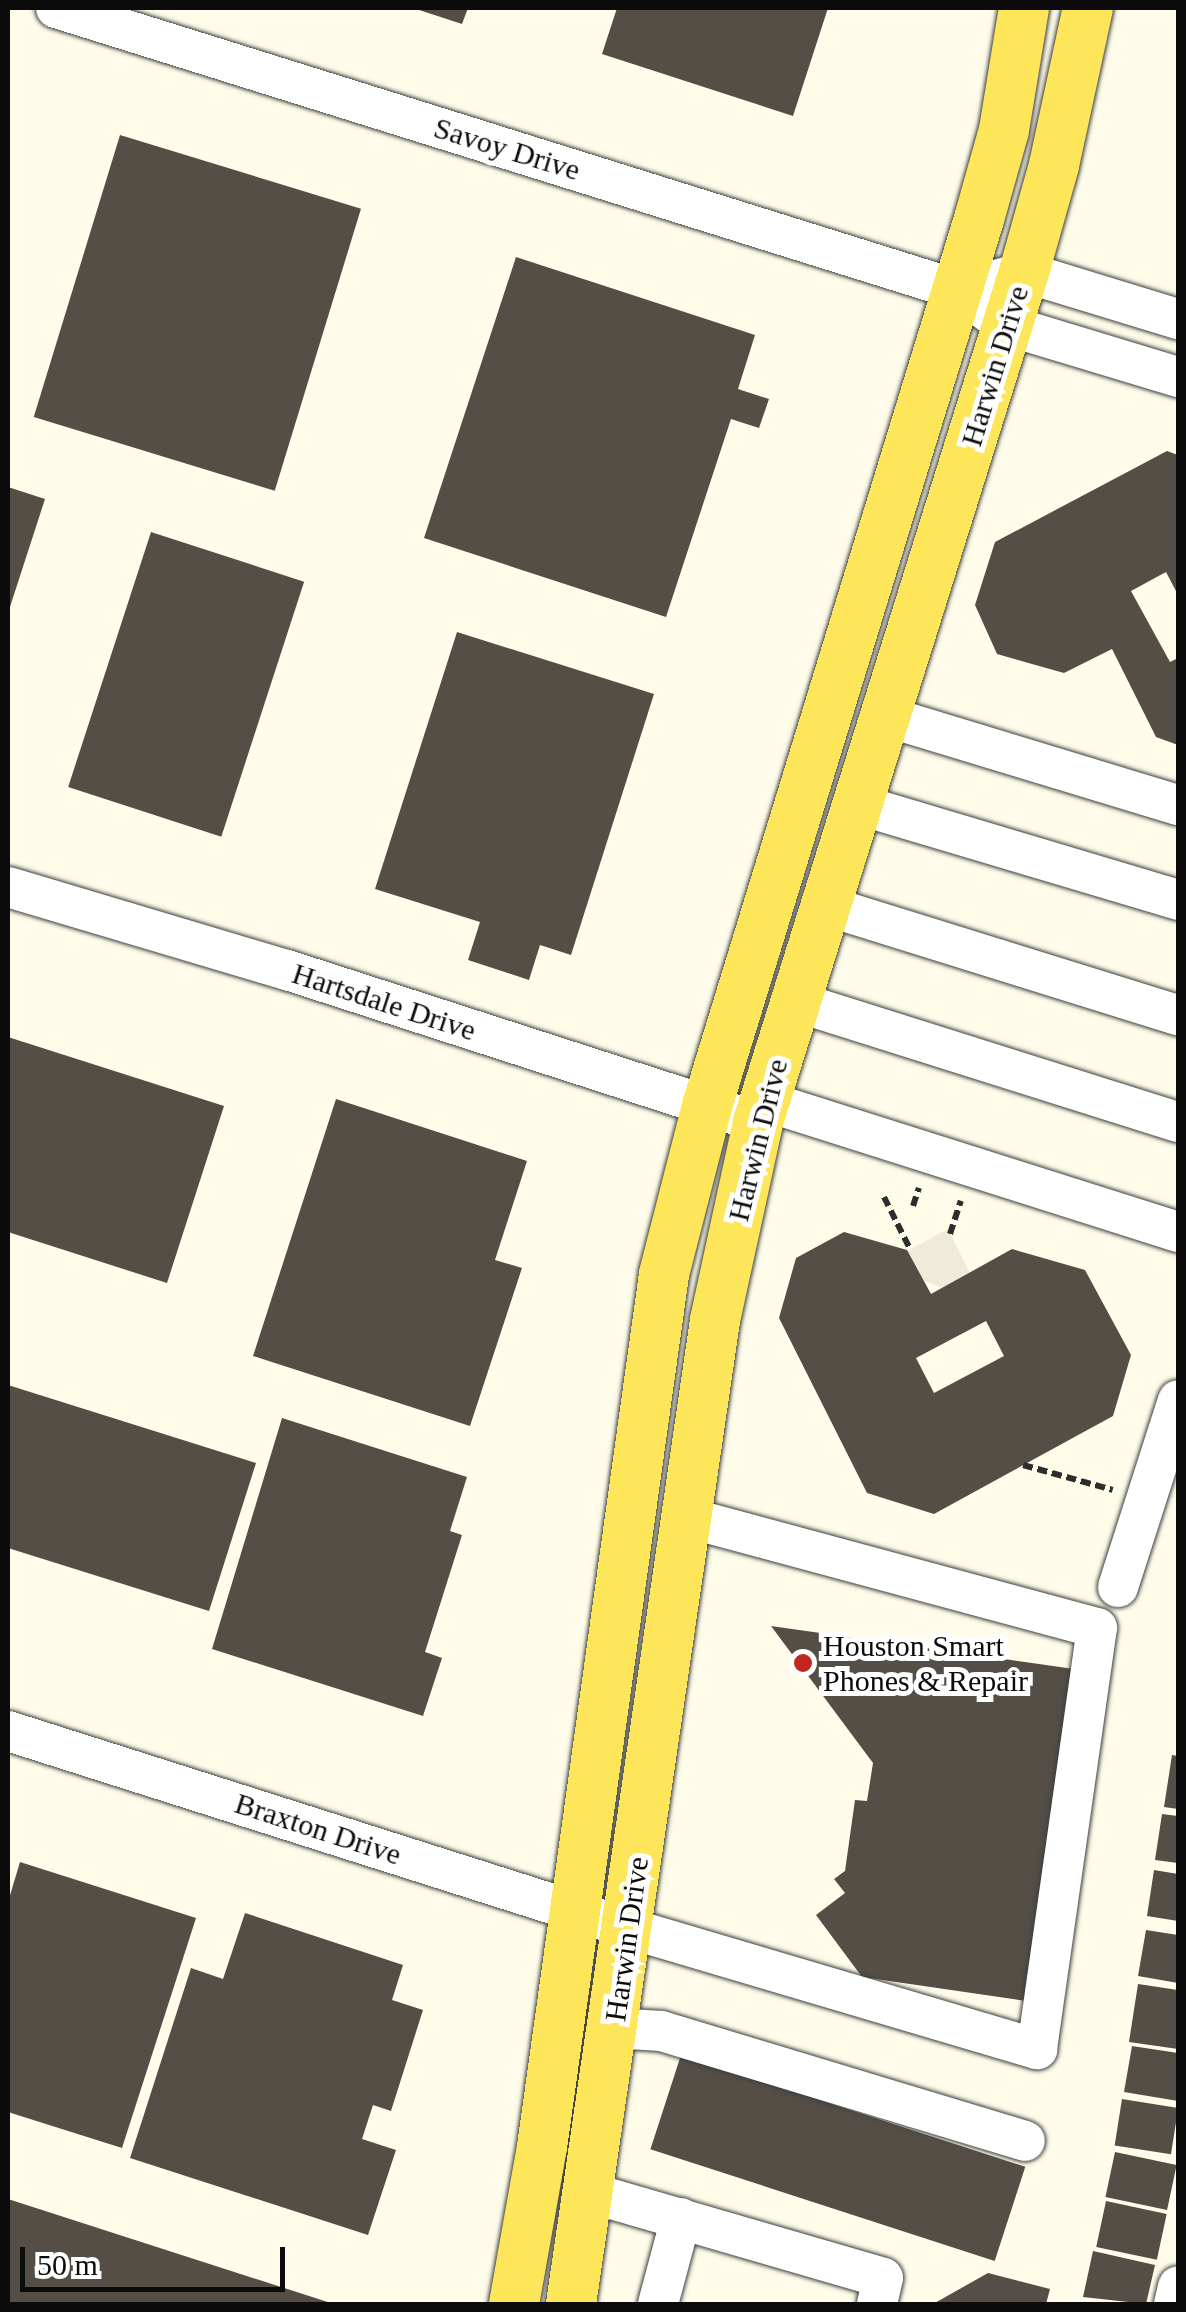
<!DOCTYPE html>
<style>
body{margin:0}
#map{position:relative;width:1186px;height:2312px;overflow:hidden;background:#fffdea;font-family:"Times New Roman",serif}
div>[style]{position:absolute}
.plaza>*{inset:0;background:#eeebda}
.building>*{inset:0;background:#544e47;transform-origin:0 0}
.path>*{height:6px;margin-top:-3px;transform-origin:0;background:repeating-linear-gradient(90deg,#2d2d2d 0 10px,transparent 0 15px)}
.roads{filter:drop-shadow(0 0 2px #3e3e3e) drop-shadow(0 0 2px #3e3e3e)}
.minor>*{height:40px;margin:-20px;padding:0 20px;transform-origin:20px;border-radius:20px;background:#fff}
.major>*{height:50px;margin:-25px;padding:0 25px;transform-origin:25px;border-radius:25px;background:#fee65b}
.dots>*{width:28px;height:28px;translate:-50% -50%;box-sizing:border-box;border:5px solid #fff;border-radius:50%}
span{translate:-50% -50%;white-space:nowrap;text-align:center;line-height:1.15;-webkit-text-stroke:10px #fff;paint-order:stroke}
.street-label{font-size:30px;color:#0b0b0b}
.poi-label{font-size:30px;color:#0b0b0b}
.left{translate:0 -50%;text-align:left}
.frame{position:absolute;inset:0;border:10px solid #0b0b0b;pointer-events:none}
.scale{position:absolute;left:20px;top:2247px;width:265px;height:45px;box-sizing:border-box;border:5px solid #0b0b0b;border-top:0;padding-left:12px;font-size:30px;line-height:35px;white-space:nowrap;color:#0b0b0b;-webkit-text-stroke:8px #fff;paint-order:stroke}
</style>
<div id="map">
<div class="plaza">
<div style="clip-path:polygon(948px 1229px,970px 1273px,943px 1288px,923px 1280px,907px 1251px)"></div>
</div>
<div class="building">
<div style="clip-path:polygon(413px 8px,468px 8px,462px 24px)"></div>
<div style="clip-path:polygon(617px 8px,828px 8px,793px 116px,602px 54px)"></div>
<div style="left:120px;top:135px;width:252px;height:295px;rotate:17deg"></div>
<div style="clip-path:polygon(516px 257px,755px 335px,738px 389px,769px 399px,759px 428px,731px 419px,666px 617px,424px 538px)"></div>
<div style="clip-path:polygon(1167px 451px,1178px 455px,1178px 595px,1166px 572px,1131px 591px,1170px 662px,1178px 658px,1178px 745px,1156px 737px,1112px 649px,1064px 673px,997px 654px,975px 605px,995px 542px)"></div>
<div style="clip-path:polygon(8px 487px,45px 499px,8px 613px)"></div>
<div style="left:151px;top:532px;width:161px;height:268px;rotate:18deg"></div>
<div style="clip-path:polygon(457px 632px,654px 694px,571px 955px,540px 945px,529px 980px,468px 960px,480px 922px,375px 889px)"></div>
<div style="clip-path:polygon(8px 1037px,224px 1106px,167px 1283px,8px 1232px)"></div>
<div style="clip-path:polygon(336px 1099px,527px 1161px,495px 1260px,522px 1268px,470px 1426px,253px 1356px)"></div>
<div style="clip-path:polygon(evenodd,844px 1232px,907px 1250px,931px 1294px,1012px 1249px,1085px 1270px,1131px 1355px,1113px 1416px,934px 1514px,867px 1493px,779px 1318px,796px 1258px,844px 1232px,986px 1321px,1004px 1356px,934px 1393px,916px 1358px,986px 1321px)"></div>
<div style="clip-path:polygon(8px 1385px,256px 1463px,209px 1611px,8px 1548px)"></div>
<div style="clip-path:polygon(282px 1418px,467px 1477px,450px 1531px,462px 1535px,425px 1652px,442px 1658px,423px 1716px,212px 1649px)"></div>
<div style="clip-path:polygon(771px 1626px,1074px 1669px,1026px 2001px,862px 1977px,816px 1915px,845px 1893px,834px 1879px,845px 1871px,855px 1800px,867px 1801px,873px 1763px)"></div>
<div style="clip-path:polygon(1172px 1755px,1178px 1756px,1178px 1809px,1164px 1807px)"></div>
<div style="clip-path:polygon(1162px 1814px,1178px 1816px,1178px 1863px,1155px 1860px)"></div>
<div style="clip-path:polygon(20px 1862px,196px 1918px,122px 2148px,8px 2112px,8px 1902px)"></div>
<div style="clip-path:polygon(1154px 1870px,1178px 1874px,1178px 1921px,1147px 1916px)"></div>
<div style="clip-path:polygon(245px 1913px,403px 1965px,392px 2000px,423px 2010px,391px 2111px,373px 2105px,362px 2139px,396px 2150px,368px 2235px,130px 2158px,191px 1968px,223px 1979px)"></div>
<div style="clip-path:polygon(1146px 1930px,1178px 1935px,1178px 1983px,1138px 1976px)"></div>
<div style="clip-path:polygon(1138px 1984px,1178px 1990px,1178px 2049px,1129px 2042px)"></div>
<div style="clip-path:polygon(1132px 2046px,1178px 2053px,1178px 2101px,1124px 2092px)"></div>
<div style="left:681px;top:2055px;width:362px;height:99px;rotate:18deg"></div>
<div style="left:1122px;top:2099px;width:57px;height:47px;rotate:9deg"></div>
<div style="left:1115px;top:2152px;width:63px;height:46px;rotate:12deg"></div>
<div style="clip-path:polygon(8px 2199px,334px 2304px,8px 2304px)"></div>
<div style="left:1106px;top:2201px;width:62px;height:47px;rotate:12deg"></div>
<div style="clip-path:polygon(1093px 2251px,1155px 2265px,1146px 2304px,1083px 2297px)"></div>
<div style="clip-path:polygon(988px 2273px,1050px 2289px,1046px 2304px,933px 2304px)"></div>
</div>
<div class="path">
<div style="left:884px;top:1197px;width:58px;rotate:63.4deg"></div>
<div style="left:913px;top:1206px;width:19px;rotate:-72deg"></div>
<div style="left:950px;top:1234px;width:35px;rotate:-72deg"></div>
<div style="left:1023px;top:1465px;width:93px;rotate:15.5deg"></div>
</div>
<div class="roads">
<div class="minor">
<div style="left:56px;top:8px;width:945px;rotate:17.36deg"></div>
<div style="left:958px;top:290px;width:59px;rotate:36.1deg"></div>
<div style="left:1006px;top:325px;width:180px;rotate:16.8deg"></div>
<div style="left:996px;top:280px;width:29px;rotate:-16deg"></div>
<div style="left:1024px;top:272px;width:161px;rotate:17deg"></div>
<div style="left:888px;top:717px;width:303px;rotate:16.9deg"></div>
<div style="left:860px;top:805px;width:332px;rotate:16.6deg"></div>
<div style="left:8px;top:887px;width:291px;rotate:16.6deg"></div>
<div style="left:287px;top:970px;width:495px;rotate:17.9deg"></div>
<div style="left:827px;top:906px;width:368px;rotate:17.3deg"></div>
<div style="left:797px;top:1002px;width:399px;rotate:17.5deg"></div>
<div style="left:765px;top:1101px;width:433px;rotate:17.6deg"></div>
<div style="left:1118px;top:1587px;width:196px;rotate:-72.2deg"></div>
<div style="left:8px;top:1731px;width:651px;rotate:17.63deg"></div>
<div style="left:628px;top:1928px;width:427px;rotate:16.5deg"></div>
<div style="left:1037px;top:2049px;width:425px;rotate:-81.9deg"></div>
<div style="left:1097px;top:1628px;width:423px;rotate:-164.9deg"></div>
<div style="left:614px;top:2028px;width:47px;rotate:3.7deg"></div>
<div style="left:661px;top:2031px;width:380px;rotate:16.8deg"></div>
<div style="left:591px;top:2193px;width:304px;rotate:16.2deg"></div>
<div style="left:883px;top:2278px;width:27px;rotate:103deg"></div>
<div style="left:658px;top:2304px;width:89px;rotate:-75deg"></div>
<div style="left:1174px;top:2304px;width:18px;rotate:-77deg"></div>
</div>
<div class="major">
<div style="left:514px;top:2304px;width:159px;rotate:-79.9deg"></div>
<div style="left:542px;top:2147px;width:881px;rotate:-82.04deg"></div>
<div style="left:664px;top:1274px;width:173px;rotate:-75.6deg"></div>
<div style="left:707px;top:1106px;width:928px;rotate:-72.95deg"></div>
<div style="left:979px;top:219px;width:92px;rotate:-74.3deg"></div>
<div style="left:1004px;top:130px;width:124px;rotate:-80.7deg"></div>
<div style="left:571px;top:2304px;width:994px;rotate:-81.67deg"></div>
<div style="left:715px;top:1320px;width:203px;rotate:-77.7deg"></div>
<div style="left:758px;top:1122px;width:891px;rotate:-72.62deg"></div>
<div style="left:1024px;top:272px;width:111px;rotate:-74.3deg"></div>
<div style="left:1054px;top:165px;width:161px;rotate:-77.8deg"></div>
</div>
</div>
<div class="dots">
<div style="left:803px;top:1663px;background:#c0271f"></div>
</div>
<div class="street-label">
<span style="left:507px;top:149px;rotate:17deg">Savoy Drive</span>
<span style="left:995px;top:366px;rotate:-73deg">Harwin Drive</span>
<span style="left:384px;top:1002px;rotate:18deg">Hartsdale Drive</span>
<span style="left:758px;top:1140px;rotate:-76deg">Harwin Drive</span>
<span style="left:318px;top:1829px;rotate:18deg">Braxton Drive</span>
<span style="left:627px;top:1939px;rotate:-82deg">Harwin Drive</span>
</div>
<div class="poi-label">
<span class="left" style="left:823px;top:1663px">Houston Smart<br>Phones &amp; Repair</span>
</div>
<div class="frame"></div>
<div class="scale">50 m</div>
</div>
